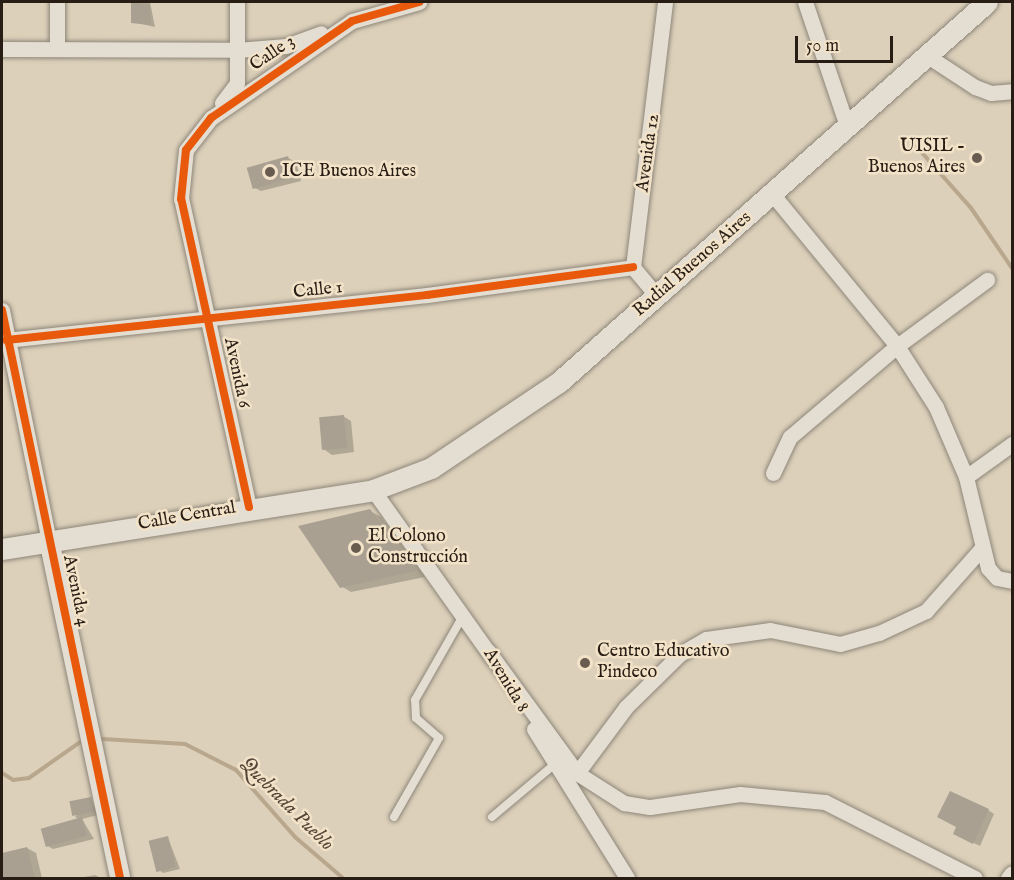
<!DOCTYPE html>
<meta charset="utf-8">
<style>
body{margin:0}
#map{position:relative;width:1014px;height:880px;overflow:hidden;background:#dcd0ba;font-family:"IM FELL English",serif}
div>[style]{position:absolute}
.shadow>*{inset:0;background:#0003}
.stream>*{height:4px;margin:-2px;padding:0 2px;transform-origin:2px;border-radius:2px;background:#b8a78c}
.building>*{inset:0;background:#a9a092;transform-origin:0 0}
.roads{filter:drop-shadow(0 0 2px #8e8679) drop-shadow(0 0 2px #8e8679)}
.service>*{height:8px;margin:-4px;padding:0 4px;transform-origin:4px;border-radius:4px;background:#e3ddd2}
.minor>*{height:15px;margin:-7.5px;padding:0 7.5px;transform-origin:7.5px;border-radius:7.5px;background:#e3ddd2}
.tertiary>*{height:20px;margin:-10px;padding:0 10px;transform-origin:10px;border-radius:10px;background:#e3ddd2}
.secondary>*{height:21px;margin:-10.5px;padding:0 10.5px;transform-origin:10.5px;border-radius:10.5px;background:#e3ddd2}
.cycleway>*{height:8px;margin:-4px;padding:0 4px;transform-origin:4px;border-radius:4px;background:#e8590c}
.dots>*{width:16px;height:16px;translate:-50% -50%;box-sizing:border-box;border:3px solid #f2e3c8;border-radius:50%}
span{translate:-50% -50%;white-space:nowrap;text-align:center;line-height:1.15;-webkit-text-stroke:5px #f2e3c8;paint-order:stroke}
.street-label{font-size:18px;color:#281d15}
.poi-label{font-size:18px;color:#281d15}
.right{translate:-100% -50%;text-align:right}
.left{translate:0 -50%;text-align:left}
.water-label{font-size:20px;color:#554738;font-style:italic}
.frame{position:absolute;inset:0;border:3px solid #281d15;pointer-events:none}
.scale{position:absolute;left:795px;top:36px;width:98px;height:27px;box-sizing:border-box;border:3px solid #281d15;border-top:0;padding-left:8px;font-size:18px;line-height:21px;white-space:nowrap;color:#281d15;-webkit-text-stroke:4px #f2e3c8;paint-order:stroke}
</style>
<div id="map">
<div class="shadow">
<div style="clip-path:polygon(132px 2px,150px 2px,155px 27px,132px 22px)"></div>
<div style="clip-path:polygon(288px 158px,296px 162px,301px 181px,261px 191px,253px 187px)"></div>
<div style="clip-path:polygon(343px 416px,351px 421px,354px 452px,332px 455px,325px 450px)"></div>
<div style="clip-path:polygon(370px 511px,381px 517px,425px 577px,351px 592px,341px 586px)"></div>
<div style="clip-path:polygon(91px 799px,98px 815px,82px 819px,94px 839px,53px 849px,46px 845px,79px 819px,75px 817px)"></div>
<div style="clip-path:polygon(988px 810px,994px 814px,980px 846px,961px 837px,958px 826px)"></div>
<div style="clip-path:polygon(168px 838px,180px 869px,163px 873px,159px 870px)"></div>
<div style="clip-path:polygon(27px 848px,36px 853px,42px 878px,2px 878px,2px 855px)"></div>
<div style="clip-path:polygon(95px 875px,101px 878px,79px 878px)"></div>
</div>
<div class="stream">
<div style="left:916px;top:146px;width:83px;rotate:48.4deg"></div>
<div style="left:971px;top:208px;width:73px;rotate:55.7deg"></div>
<div style="left:103px;top:739px;width:82px;rotate:3.5deg"></div>
<div style="left:185px;top:744px;width:57px;rotate:27deg"></div>
<div style="left:236px;top:770px;width:89px;rotate:48.6deg"></div>
<div style="left:295px;top:837px;width:63px;rotate:40.5deg"></div>
<div style="left:2px;top:773px;width:13px;rotate:32deg"></div>
<div style="left:13px;top:780px;width:16px;rotate:-7deg"></div>
<div style="left:29px;top:778px;width:62px;rotate:-35.2deg"></div>
</div>
<div class="building">
<div style="clip-path:polygon(131px 2px,150px 5px,151px 25px,131px 23px)"></div>
<div style="left:288px;top:156px;width:22px;height:43px;rotate:74deg"></div>
<div style="left:344px;top:415px;width:33px;height:25px;rotate:85deg"></div>
<div style="clip-path:polygon(370px 509px,416px 571px,340px 588px,298px 526px)"></div>
<div style="clip-path:polygon(950px 791px,989px 809px,973px 844px,953px 834px,956px 827px,937px 817px)"></div>
<div style="left:91px;top:797px;width:15px;height:22px;rotate:79deg"></div>
<div style="left:82px;top:817px;width:19px;height:43px;rotate:74deg"></div>
<div style="left:168px;top:836px;width:32px;height:20px;rotate:76deg"></div>
<div style="clip-path:polygon(27px 847px,35px 879px,2px 879px,2px 853px)"></div>
</div>
<div class="roads">
<div class="service">
<div style="left:394px;top:817px;width:91px;rotate:-60.3deg"></div>
<div style="left:439px;top:738px;width:30px;rotate:-139deg"></div>
<div style="left:416px;top:718px;width:18px;rotate:-93deg"></div>
<div style="left:415px;top:700px;width:97px;rotate:-60.3deg"></div>
<div style="left:492px;top:817px;width:82px;rotate:-40.1deg"></div>
</div>
<div class="minor">
<div style="left:57px;top:2px;width:47px;rotate:90deg"></div>
<div style="left:805px;top:2px;width:131px;rotate:71.3deg"></div>
<div style="left:2px;top:49px;width:235px;rotate:0.2deg"></div>
<div style="left:237px;top:50px;width:49px;rotate:-4.7deg"></div>
<div style="left:286px;top:46px;width:37px;rotate:-20deg"></div>
<div style="left:926px;top:55px;width:59px;rotate:33.1deg"></div>
<div style="left:975px;top:87px;width:17px;rotate:21deg"></div>
<div style="left:991px;top:93px;width:21px;rotate:-5deg"></div>
<div style="left:222px;top:103px;width:25px;rotate:-53deg"></div>
<div style="left:237px;top:83px;width:81px;rotate:-90deg"></div>
<div style="left:774px;top:196px;width:194px;rotate:50.6deg"></div>
<div style="left:897px;top:346px;width:72px;rotate:57.4deg"></div>
<div style="left:936px;top:407px;width:76px;rotate:66.8deg"></div>
<div style="left:966px;top:477px;width:94px;rotate:76.4deg"></div>
<div style="left:988px;top:568px;width:13px;rotate:48deg"></div>
<div style="left:997px;top:578px;width:15px;rotate:11deg"></div>
<div style="left:657px;top:296px;width:38px;rotate:-130deg"></div>
<div style="left:633px;top:267px;width:267px;rotate:-83.1deg"></div>
<div style="left:2px;top:310px;width:235px;rotate:78.5deg"></div>
<div style="left:6px;top:340px;width:423px;rotate:-6.1deg"></div>
<div style="left:427px;top:295px;width:208px;rotate:-7.7deg"></div>
<div style="left:773px;top:473px;width:40px;rotate:-65deg"></div>
<div style="left:790px;top:437px;width:140px;rotate:-40.4deg"></div>
<div style="left:897px;top:346px;width:112px;rotate:-36.3deg"></div>
<div style="left:966px;top:477px;width:57px;rotate:-35.7deg"></div>
<div style="left:373px;top:490px;width:207px;rotate:54.6deg"></div>
<div style="left:249px;top:507px;width:315px;rotate:-102.4deg"></div>
<div style="left:181px;top:199px;width:49px;rotate:-84.2deg"></div>
<div style="left:186px;top:150px;width:41px;rotate:-52deg"></div>
<div style="left:211px;top:118px;width:171px;rotate:-34.5deg"></div>
<div style="left:352px;top:21px;width:70px;rotate:-15.8deg"></div>
<div style="left:488px;top:651px;width:151px;rotate:53.9deg"></div>
<div style="left:577px;top:773px;width:56px;rotate:32.6deg"></div>
<div style="left:624px;top:803px;width:26px;rotate:9deg"></div>
<div style="left:650px;top:807px;width:91px;rotate:-8.2deg"></div>
<div style="left:740px;top:794px;width:85px;rotate:5.4deg"></div>
<div style="left:825px;top:802px;width:168px;rotate:26.9deg"></div>
<div style="left:534px;top:729px;width:176px;rotate:58deg"></div>
<div style="left:577px;top:773px;width:82px;rotate:-53.4deg"></div>
<div style="left:626px;top:707px;width:76px;rotate:-44.5deg"></div>
<div style="left:680px;top:654px;width:30px;rotate:-30deg"></div>
<div style="left:706px;top:639px;width:65px;rotate:-8deg"></div>
<div style="left:770px;top:630px;width:71px;rotate:11.3deg"></div>
<div style="left:840px;top:644px;width:41px;rotate:-15.8deg"></div>
<div style="left:879px;top:633px;width:52px;rotate:-25.1deg"></div>
<div style="left:926px;top:611px;width:83px;rotate:-48.4deg"></div>
<div style="left:1008px;top:878px;width:6px;rotate:-51deg"></div>
</div>
<div class="tertiary">
<div style="left:49px;top:540px;width:345px;rotate:78.1deg"></div>
</div>
<div class="secondary">
<div style="left:2px;top:549px;width:376px;rotate:-9deg"></div>
<div style="left:373px;top:490px;width:62px;rotate:-20.8deg"></div>
<div style="left:431px;top:468px;width:154px;rotate:-33.9deg"></div>
<div style="left:559px;top:382px;width:572px;rotate:-41.6deg"></div>
</div>
</div>
<div class="cycleway">
<div style="left:2px;top:310px;width:580px;rotate:78.26deg"></div>
<div style="left:6px;top:340px;width:423px;rotate:-6.1deg"></div>
<div style="left:427px;top:295px;width:208px;rotate:-7.7deg"></div>
<div style="left:249px;top:507px;width:315px;rotate:-102.4deg"></div>
<div style="left:181px;top:199px;width:49px;rotate:-84.2deg"></div>
<div style="left:186px;top:150px;width:41px;rotate:-52deg"></div>
<div style="left:211px;top:118px;width:171px;rotate:-34.5deg"></div>
<div style="left:352px;top:21px;width:70px;rotate:-15.8deg"></div>
</div>
<div class="dots">
<div style="left:977px;top:158px;background:#675c4f"></div>
<div style="left:270px;top:172px;background:#675c4f"></div>
<div style="left:356px;top:548px;background:#675c4f"></div>
<div style="left:585px;top:663px;background:#675c4f"></div>
</div>
<div class="street-label">
<span style="left:273px;top:54px;rotate:-34deg">Calle 3</span>
<span style="left:649px;top:153px;rotate:-82deg">Avenida 12</span>
<span style="left:693px;top:265px;rotate:-41deg">Radial Buenos Aires</span>
<span style="left:318px;top:291px;rotate:-6deg">Calle 1</span>
<span style="left:236px;top:373px;rotate:78deg">Avenida 6</span>
<span style="left:187px;top:517px;rotate:-10deg">Calle Central</span>
<span style="left:75px;top:591px;rotate:78deg">Avenida 4</span>
<span style="left:505px;top:681px;rotate:59deg">Avenida 8</span>
</div>
<div class="poi-label">
<span class="right" style="left:965px;top:158px">UISIL -<br>Buenos Aires</span>
<span class="left" style="left:282px;top:172px">ICE Buenos Aires</span>
<span class="left" style="left:368px;top:548px">El Colono<br>Construcción</span>
<span class="left" style="left:597px;top:663px">Centro Educativo<br>Pindeco</span>
</div>
<div class="water-label">
<span style="left:287px;top:804px;rotate:45deg">Quebrada Pueblo</span>
</div>
<div class="frame"></div>
<div class="scale">50 m</div>
</div>
